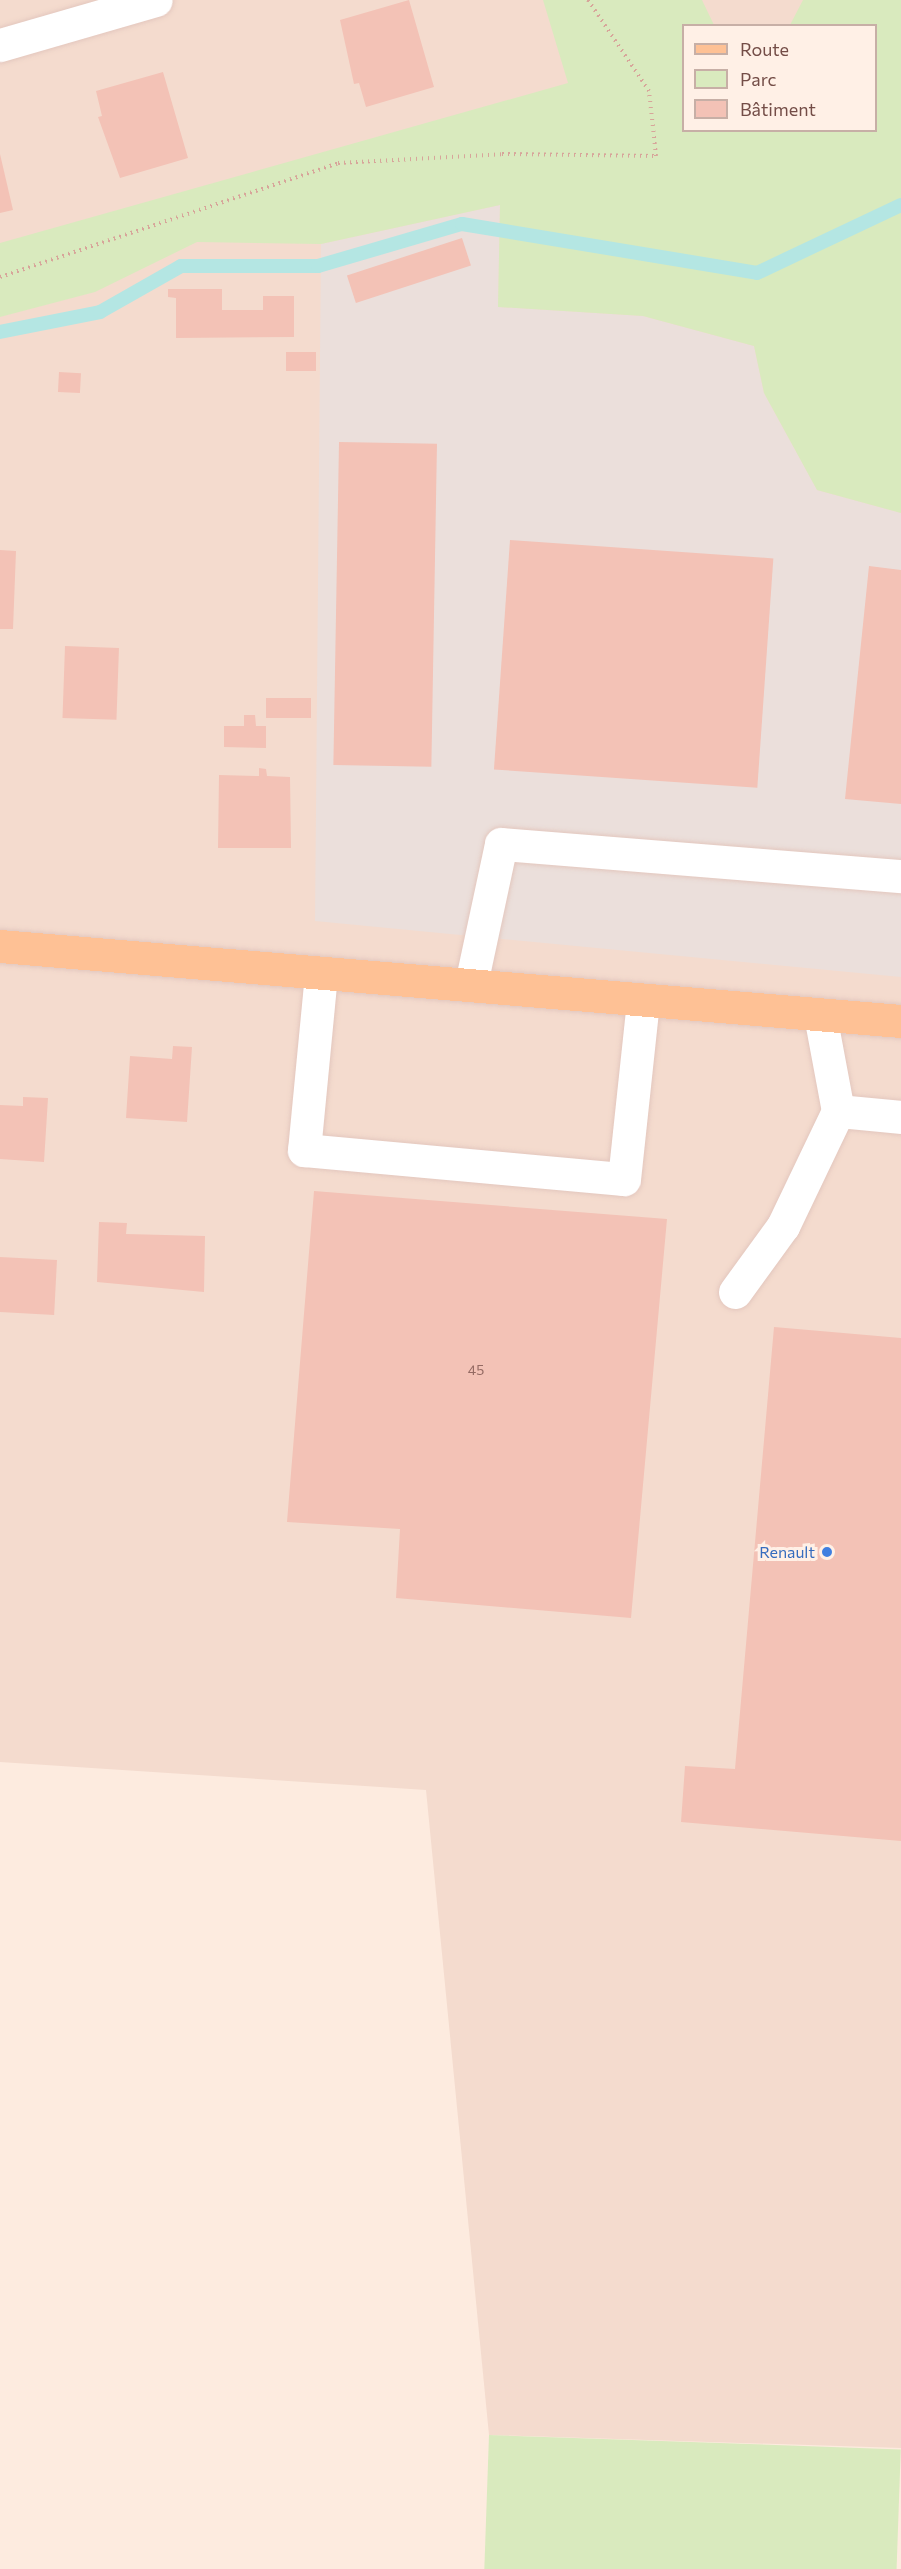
<!DOCTYPE html>
<meta charset="utf-8">
<style>
body{margin:0}
#map{position:relative;width:901px;height:2569px;overflow:hidden;background:#fdebdf;font-family:Commissioner,sans-serif}
div>[style]{position:absolute}
.residential>*{inset:0;background:#f4dbce}
.industrial>*{inset:0;background:#ebdfdb}
.green>*{inset:0;background:#d9eabe;transform-origin:0 0}
.stream>*{height:14px;margin:-7px;padding:0 7px;transform-origin:7px;border-radius:7px;background:#b4e6e3}
.building>*{inset:0;background:#f3c2b6;transform-origin:0 0}
.path>*{height:4px;margin-top:-2px;transform-origin:0;background:repeating-linear-gradient(90deg,#d7a59a 0 1.5px,transparent 0 6px)}
.roads{filter:drop-shadow(0 0 2px #e3c7be) drop-shadow(0 0 2px #e3c7be)}
.minor>*{height:33px;margin:-16.5px;padding:0 16.5px;transform-origin:16.5px;border-radius:16.5px;background:#fff}
.major>*{height:33px;margin:-16.5px;padding:0 16.5px;transform-origin:16.5px;border-radius:16.5px;background:#fec195}
.dots>*{width:16px;height:16px;translate:-50% -50%;box-sizing:border-box;border:3px solid #fff0e6;border-radius:50%}
span{translate:-50% -50%;white-space:nowrap;text-align:center;line-height:1.15;-webkit-text-stroke:6px #fff0e6;paint-order:stroke}
.number-label{font-size:14px;color:#946a63}
.number-label span{-webkit-text-stroke-width:0}
.shop-label{font-size:16px;color:#366cbe}
.right{translate:-100% -50%;text-align:right}
.legend{position:absolute;left:682px;top:24px;width:195px;height:108px;box-sizing:border-box;background:#fff0e6;border:2px solid #c7afa6;margin:0;padding:8px 10px;list-style:none;font-size:18px;color:#744d47}
.legend li{display:flex;align-items:center;gap:12px;height:30px}
.legend b{width:30px;border:2px solid #c7afa6}
</style>
<div id="map">
<div class="residential">
<div style="clip-path:polygon(evenodd,0 0,901px 0,901px 2448px,489px 2435px,426px 1790px,0 1762px,0 0,684px 26px,876px 26px,876px 130px,684px 130px,684px 26px)"></div>
</div>
<div class="industrial">
<div style="clip-path:polygon(500px 205px,498px 307px,643px 316px,754px 346px,764px 393px,817px 490px,901px 513px,901px 977px,315px 921px,321px 244px)"></div>
</div>
<div class="green">
<div style="clip-path:polygon(543px 0,702px 0,714px 25px,684px 26px,684px 130px,876px 130px,876px 26px,790px 25px,803px 0,901px 0,901px 513px,817px 490px,764px 393px,754px 346px,643px 316px,498px 307px,500px 205px,321px 244px,197px 242px,95px 292px,0 317px,0 243px,568px 83px)"></div>
<div style="left:489px;top:2435px;width:412px;height:134px;rotate:2deg"></div>
</div>
<div class="stream">
<div style="left:0;top:332px;width:102px;rotate:-11.3deg"></div>
<div style="left:100px;top:312px;width:93px;rotate:-29.6deg"></div>
<div style="left:181px;top:266px;width:137px"></div>
<div style="left:318px;top:266px;width:150px;rotate:-16.3deg"></div>
<div style="left:462px;top:224px;width:299px;rotate:9.4deg"></div>
<div style="left:757px;top:273px;width:159px;rotate:-25.3deg"></div>
</div>
<div class="building">
<div style="clip-path:polygon(409px 0,434px 87px,366px 107px,359px 83px,354px 84px,340px 20px)"></div>
<div style="clip-path:polygon(163px 72px,188px 158px,120px 178px,98px 117px,102px 116px,96px 91px)"></div>
<div style="clip-path:polygon(0 154px,13px 210px,0 213px)"></div>
<div style="left:462px;top:238px;width:29px;height:121px;rotate:72deg"></div>
<div style="clip-path:polygon(168px 289px,222px 289px,222px 310px,263px 310px,263px 296px,294px 296px,294px 337px,176px 338px,176px 298px,168px 297px)"></div>
<div style="left:286px;top:352px;width:30px;height:19px"></div>
<div style="left:59px;top:372px;width:22px;height:20px;rotate:3deg"></div>
<div style="left:339px;top:442px;width:98px;height:323px;rotate:1deg"></div>
<div style="left:510px;top:540px;width:264px;height:230px;rotate:4deg"></div>
<div style="clip-path:polygon(0 550px,16px 551px,13px 629px,0 629px)"></div>
<div style="clip-path:polygon(869px 566px,901px 570px,901px 804px,845px 799px)"></div>
<div style="left:65px;top:646px;width:54px;height:72px;rotate:2deg"></div>
<div style="left:266px;top:698px;width:45px;height:20px"></div>
<div style="clip-path:polygon(244px 715px,255px 715px,256px 726px,266px 726px,266px 748px,224px 747px,224px 726px,244px 726px)"></div>
<div style="clip-path:polygon(259px 768px,266px 769px,267px 776px,290px 777px,291px 848px,218px 848px,219px 775px,259px 776px)"></div>
<div style="clip-path:polygon(173px 1046px,192px 1047px,187px 1122px,126px 1118px,130px 1056px,172px 1059px)"></div>
<div style="clip-path:polygon(23px 1097px,48px 1098px,44px 1162px,0 1159px,0 1105px,23px 1106px)"></div>
<div style="clip-path:polygon(314px 1191px,667px 1219px,631px 1618px,396px 1598px,400px 1529px,287px 1522px)"></div>
<div style="clip-path:polygon(99px 1222px,127px 1223px,126px 1234px,205px 1236px,204px 1292px,97px 1282px)"></div>
<div style="left:57px;top:1260px;width:55px;height:57px;rotate:93deg"></div>
<div style="clip-path:polygon(774px 1327px,901px 1338px,901px 1841px,681px 1822px,685px 1766px,735px 1769px)"></div>
</div>
<div class="path">
<div style="left:0;top:277px;width:357px;rotate:-18.6deg"></div>
<div style="left:338px;top:163px;width:164px;rotate:-3.1deg"></div>
<div style="left:502px;top:154px;width:154px;rotate:0.7deg"></div>
<div style="left:656px;top:156px;width:65px;rotate:-96.1deg"></div>
<div style="left:649px;top:91px;width:110px;rotate:-123.8deg"></div>
</div>
<div class="roads">
<div class="minor">
<div style="left:0;top:45px;width:162px;rotate:-16.1deg"></div>
<div style="left:321px;top:974px;width:177px;rotate:95.5deg"></div>
<div style="left:304px;top:1150px;width:321px;rotate:5.2deg"></div>
<div style="left:624px;top:1179px;width:179px;rotate:-83.9deg"></div>
<div style="left:471px;top:984px;width:143px;rotate:-77.9deg"></div>
<div style="left:501px;top:844px;width:401px;rotate:4.6deg"></div>
<div style="left:838px;top:1111px;width:63px;rotate:5.4deg"></div>
<div style="left:735px;top:1292px;width:82px;rotate:-54deg"></div>
<div style="left:783px;top:1226px;width:127px;rotate:-64.4deg"></div>
<div style="left:838px;top:1111px;width:98px;rotate:-100.6deg"></div>
</div>
<div class="major">
<div style="left:0;top:946px;width:904px;rotate:4.76deg"></div>
</div>
</div>
<div class="dots">
<div style="left:827px;top:1552px;background:#3f7fe0"></div>
</div>
<div class="number-label">
<span style="left:476px;top:1370px">45</span>
</div>
<div class="shop-label">
<span class="right" style="left:815px;top:1552px">Renault</span>
</div>
<ul class="legend">
<li><b style="height:8px;background:#fec195"></b>Route</li>
<li><b style="height:16px;background:#d9eabe"></b>Parc</li>
<li><b style="height:16px;background:#f3c2b6"></b>Bâtiment</li>
</ul>
</div>
